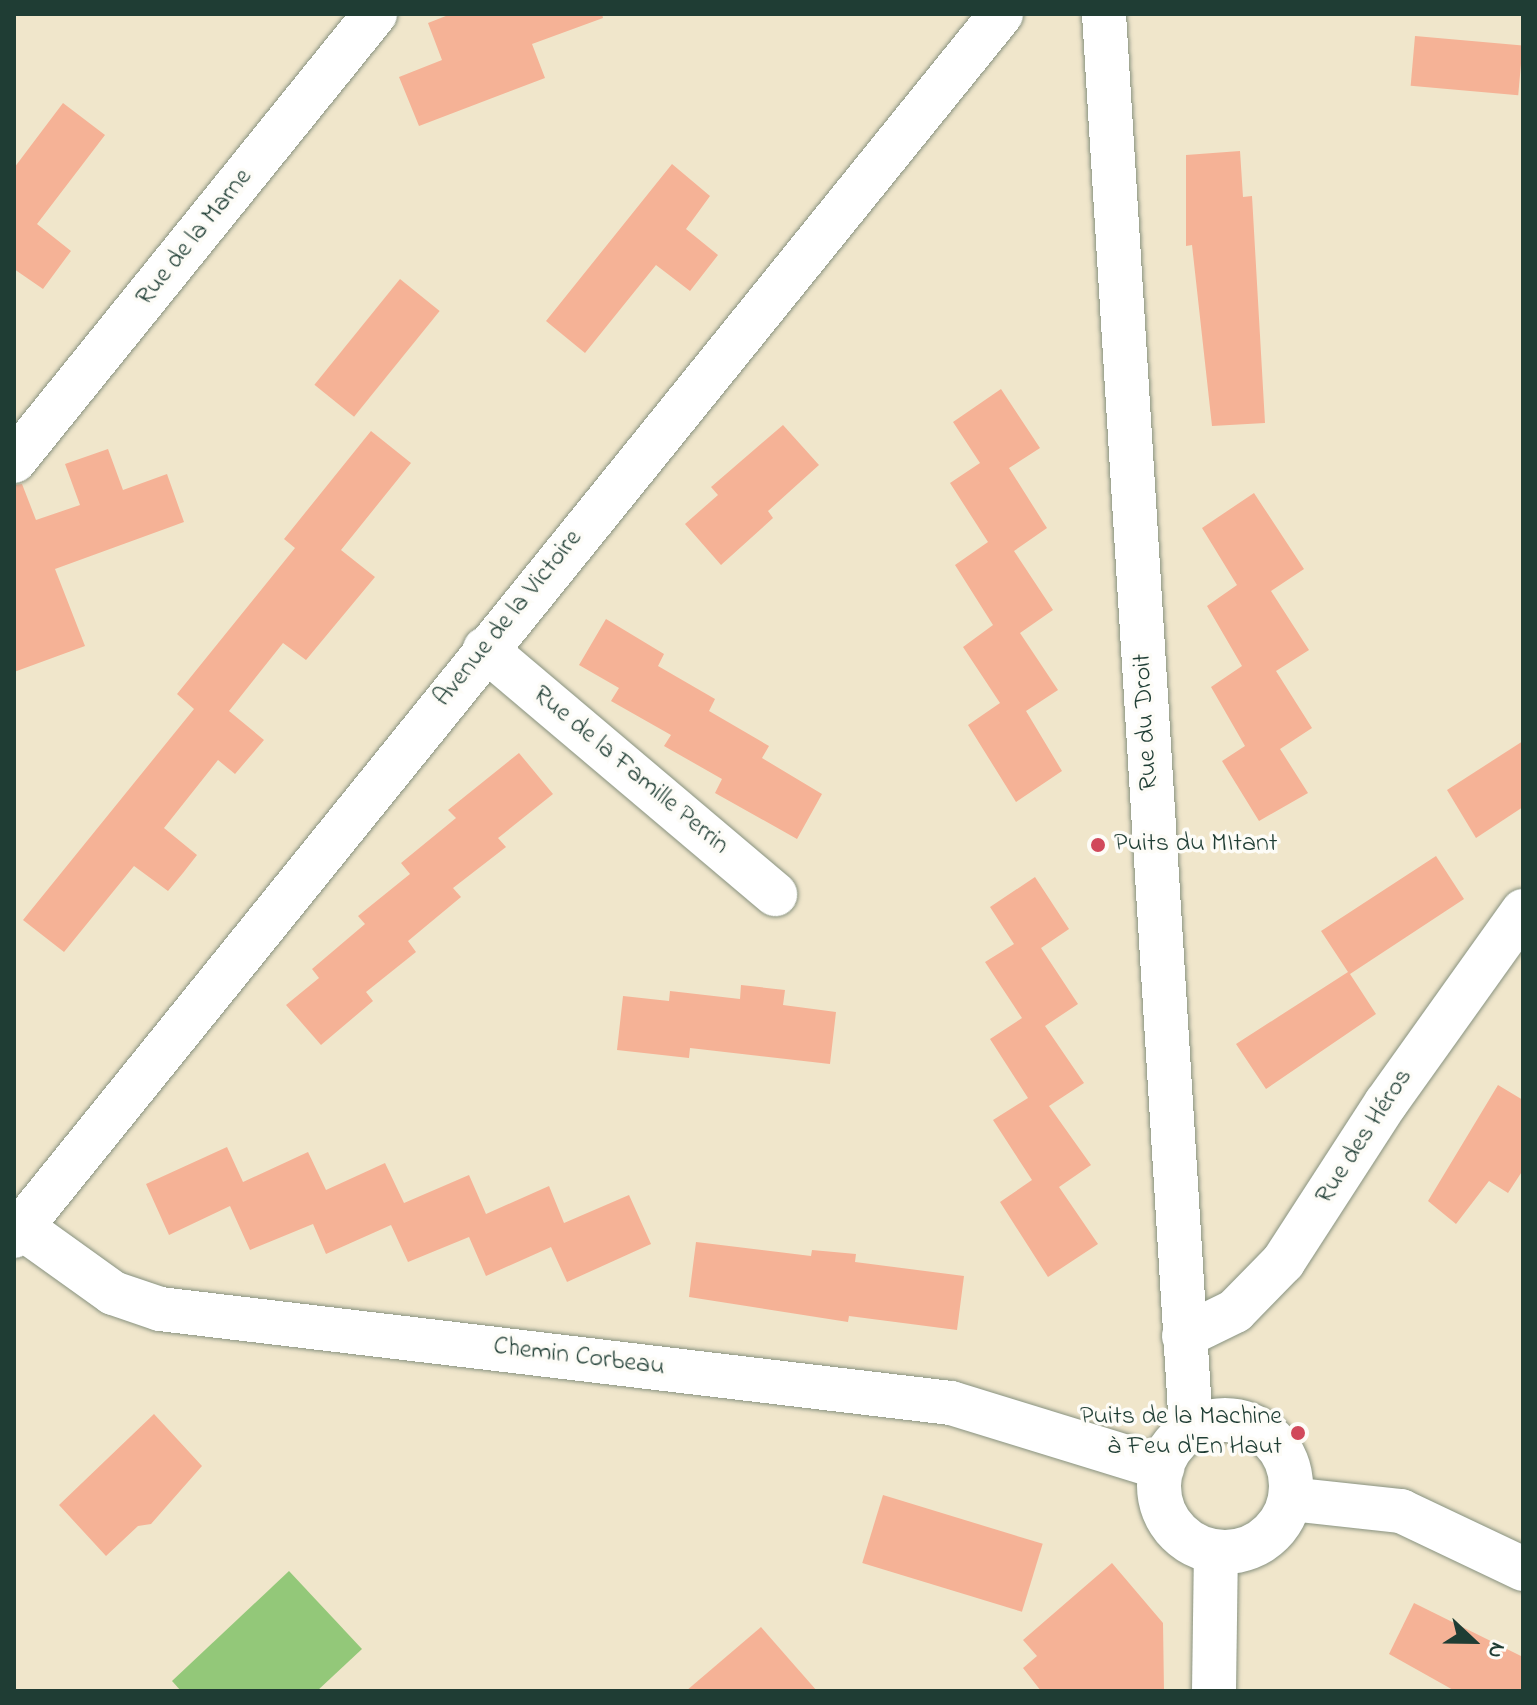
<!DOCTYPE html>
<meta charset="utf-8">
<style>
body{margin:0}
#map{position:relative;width:1537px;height:1705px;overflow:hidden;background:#f0e6cb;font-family:"Indie Flower",sans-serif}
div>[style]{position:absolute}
.green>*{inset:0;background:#93c879}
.building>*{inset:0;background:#f5b296;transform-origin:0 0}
.roads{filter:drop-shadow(0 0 2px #889280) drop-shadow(0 0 2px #889280)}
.minor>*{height:44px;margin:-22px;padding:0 22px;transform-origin:22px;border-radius:22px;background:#fff}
.minor>.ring{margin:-22px;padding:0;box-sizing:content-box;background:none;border:44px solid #fff;border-radius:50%}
.dots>*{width:22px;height:22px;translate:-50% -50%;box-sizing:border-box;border:4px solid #fdfcf7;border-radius:50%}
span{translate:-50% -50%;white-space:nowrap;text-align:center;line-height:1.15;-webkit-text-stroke:7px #fdfcf7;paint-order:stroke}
.street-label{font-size:26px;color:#1f3d34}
.poi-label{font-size:26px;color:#1f3d34}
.left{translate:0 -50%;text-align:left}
.right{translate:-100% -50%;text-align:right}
.frame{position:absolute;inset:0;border:16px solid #1f3d34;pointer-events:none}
.north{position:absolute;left:1433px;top:1601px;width:80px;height:80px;-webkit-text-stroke:6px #fdfcf7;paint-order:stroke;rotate:112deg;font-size:22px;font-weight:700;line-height:32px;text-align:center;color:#1f3d34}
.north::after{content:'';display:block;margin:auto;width:28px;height:36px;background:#1f3d34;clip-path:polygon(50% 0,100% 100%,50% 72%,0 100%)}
</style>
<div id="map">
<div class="green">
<div style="clip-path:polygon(289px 1571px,362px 1649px,317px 1691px,181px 1691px,172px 1681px)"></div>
</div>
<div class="building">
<div style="clip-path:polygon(451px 14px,602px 14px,603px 18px,532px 44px,545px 78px,419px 126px,399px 77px,442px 60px,428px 23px)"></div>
<div style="left:1415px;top:36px;width:108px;height:50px;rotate:5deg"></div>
<div style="clip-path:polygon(63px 103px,105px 135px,37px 224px,71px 251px,43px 289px,14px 269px,14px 168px)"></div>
<div style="clip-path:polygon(1240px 151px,1243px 197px,1252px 196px,1265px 423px,1212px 426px,1192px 245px,1186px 246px,1186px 155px)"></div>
<div style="clip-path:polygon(672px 164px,710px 196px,686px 229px,718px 255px,690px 291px,656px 265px,585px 353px,546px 321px)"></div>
<div style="left:400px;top:279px;width:51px;height:136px;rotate:39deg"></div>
<div style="clip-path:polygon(1001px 389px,1040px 448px,1009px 468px,1047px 528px,1014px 551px,1053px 610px,1020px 633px,1058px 690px,1026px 711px,1062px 771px,1016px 802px,968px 725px,1000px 703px,963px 647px,993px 625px,955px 565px,988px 542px,950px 483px,980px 463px,953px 422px)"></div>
<div style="clip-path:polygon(783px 425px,819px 465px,768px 511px,773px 518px,721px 565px,685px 524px,718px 495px,711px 487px)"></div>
<div style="clip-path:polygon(371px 431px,411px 463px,341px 550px,375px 577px,306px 660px,283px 643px,229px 711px,264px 740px,235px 774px,218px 760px,164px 828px,197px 855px,183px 873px,168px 891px,134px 866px,64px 952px,23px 920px,194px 709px,177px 694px,295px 548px,284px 539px)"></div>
<div style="clip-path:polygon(108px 449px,123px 490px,167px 474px,184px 522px,55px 569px,85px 646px,14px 672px,14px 485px,22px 484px,36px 520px,80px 505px,65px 464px)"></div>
<div style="clip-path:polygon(1254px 493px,1304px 569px,1271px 591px,1309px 650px,1276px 671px,1312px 728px,1280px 749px,1308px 793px,1259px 821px,1222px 761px,1245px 746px,1211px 687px,1242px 666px,1207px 606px,1237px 585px,1202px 528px)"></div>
<div style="clip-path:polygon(606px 619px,664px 654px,658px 666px,715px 699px,709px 711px,769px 746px,762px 758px,822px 794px,797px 839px,715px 793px,722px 779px,664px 746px,671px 735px,611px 701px,619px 688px,579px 665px)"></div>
<div style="clip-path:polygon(1523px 741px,1523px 807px,1476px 838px,1447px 790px)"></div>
<div style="clip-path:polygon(519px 753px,553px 794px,498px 838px,506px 847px,453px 888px,461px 897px,408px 941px,416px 952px,366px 992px,373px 1001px,321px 1045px,286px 1005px,319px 978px,312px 969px,365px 924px,358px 916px,410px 874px,401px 863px,456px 818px,448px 810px)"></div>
<div style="clip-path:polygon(1436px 856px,1464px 899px,1350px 974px,1376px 1014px,1266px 1089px,1236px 1044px,1348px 972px,1321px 931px)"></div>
<div style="clip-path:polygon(1035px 877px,1069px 929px,1041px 948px,1078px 1004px,1045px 1026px,1084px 1083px,1049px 1106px,1091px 1165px,1059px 1187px,1098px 1244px,1048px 1277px,1000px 1202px,1032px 1180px,993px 1120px,1028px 1098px,990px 1039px,1022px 1018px,985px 962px,1014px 944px,990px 907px)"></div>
<div style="clip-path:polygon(741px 985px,785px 990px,783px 1005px,836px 1012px,830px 1064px,690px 1048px,689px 1058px,617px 1050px,623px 996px,669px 1001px,670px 991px,740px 999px)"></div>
<div style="clip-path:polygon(1498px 1085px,1523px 1100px,1523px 1170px,1508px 1193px,1489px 1181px,1456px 1224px,1428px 1201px)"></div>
<div style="clip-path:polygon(227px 1147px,243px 1182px,308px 1152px,326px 1190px,385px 1163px,404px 1203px,469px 1175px,486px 1214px,549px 1186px,564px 1223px,629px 1195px,651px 1244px,567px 1282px,551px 1247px,486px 1276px,469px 1237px,408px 1262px,391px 1225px,326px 1254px,313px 1224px,250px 1250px,230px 1206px,169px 1235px,146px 1184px)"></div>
<div style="clip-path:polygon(696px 1242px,811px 1256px,812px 1250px,856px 1254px,855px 1262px,964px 1276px,957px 1330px,849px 1316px,848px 1322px,689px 1297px)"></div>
<div style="clip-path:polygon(154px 1414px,202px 1466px,151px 1524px,138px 1526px,106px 1556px,59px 1505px)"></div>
<div style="left:883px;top:1495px;width:167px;height:71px;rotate:17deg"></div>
<div style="clip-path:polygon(1112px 1563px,1163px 1623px,1164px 1691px,1041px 1691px,1023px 1668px,1037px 1656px,1023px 1640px)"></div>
<div style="clip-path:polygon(1414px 1603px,1523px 1657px,1523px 1691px,1455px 1691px,1389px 1654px)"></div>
<div style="clip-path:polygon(761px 1627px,817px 1691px,686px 1691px)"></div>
</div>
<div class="roads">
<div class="minor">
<div style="left:1104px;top:14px;width:1418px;rotate:86.48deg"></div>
<div style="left:14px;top:461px;width:575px;rotate:-51.08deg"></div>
<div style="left:485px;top:649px;width:380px;rotate:40.2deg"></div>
<div style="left:14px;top:1222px;width:122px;rotate:35.6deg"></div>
<div style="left:113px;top:1293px;width:50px;rotate:18.8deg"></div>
<div style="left:160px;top:1309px;width:797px;rotate:6.78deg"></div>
<div style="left:951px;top:1403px;width:221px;rotate:17.1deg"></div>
<div style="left:14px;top:1236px;width:1571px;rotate:-51.07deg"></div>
<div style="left:1184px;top:1336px;width:57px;rotate:-26.1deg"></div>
<div style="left:1235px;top:1311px;width:69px;rotate:-45.6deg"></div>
<div style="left:1283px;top:1262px;width:189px;rotate:-57.1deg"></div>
<div style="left:1386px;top:1103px;width:236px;rotate:-54.5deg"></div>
<div class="ring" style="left:1159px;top:1420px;width:88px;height:88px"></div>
<div style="left:1290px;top:1499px;width:112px;rotate:6.2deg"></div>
<div style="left:1401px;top:1511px;width:135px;rotate:25.4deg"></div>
<div style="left:1214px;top:1691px;width:139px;rotate:-89.2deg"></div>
</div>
</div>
<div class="dots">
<div style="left:1098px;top:845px;background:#d1495b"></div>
<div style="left:1298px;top:1433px;background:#d1495b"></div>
</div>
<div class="street-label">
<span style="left:195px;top:238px;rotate:-51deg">Rue de la Marne</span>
<span style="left:509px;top:619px;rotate:-51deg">Avenue de la Victoire</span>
<span style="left:1147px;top:722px;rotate:-93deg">Rue du Droit</span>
<span style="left:630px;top:771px;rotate:40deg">Rue de la Famille Perrin</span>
<span style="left:1365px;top:1137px;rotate:-57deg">Rue des Héros</span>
<span style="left:579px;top:1358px;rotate:7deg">Chemin Corbeau</span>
</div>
<div class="poi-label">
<span class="left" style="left:1114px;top:845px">Puits du MItant</span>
<span class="right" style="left:1282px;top:1433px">Puits de la Machine<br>à Feu d'En Haut</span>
</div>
<div class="frame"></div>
<div class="north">N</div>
</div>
